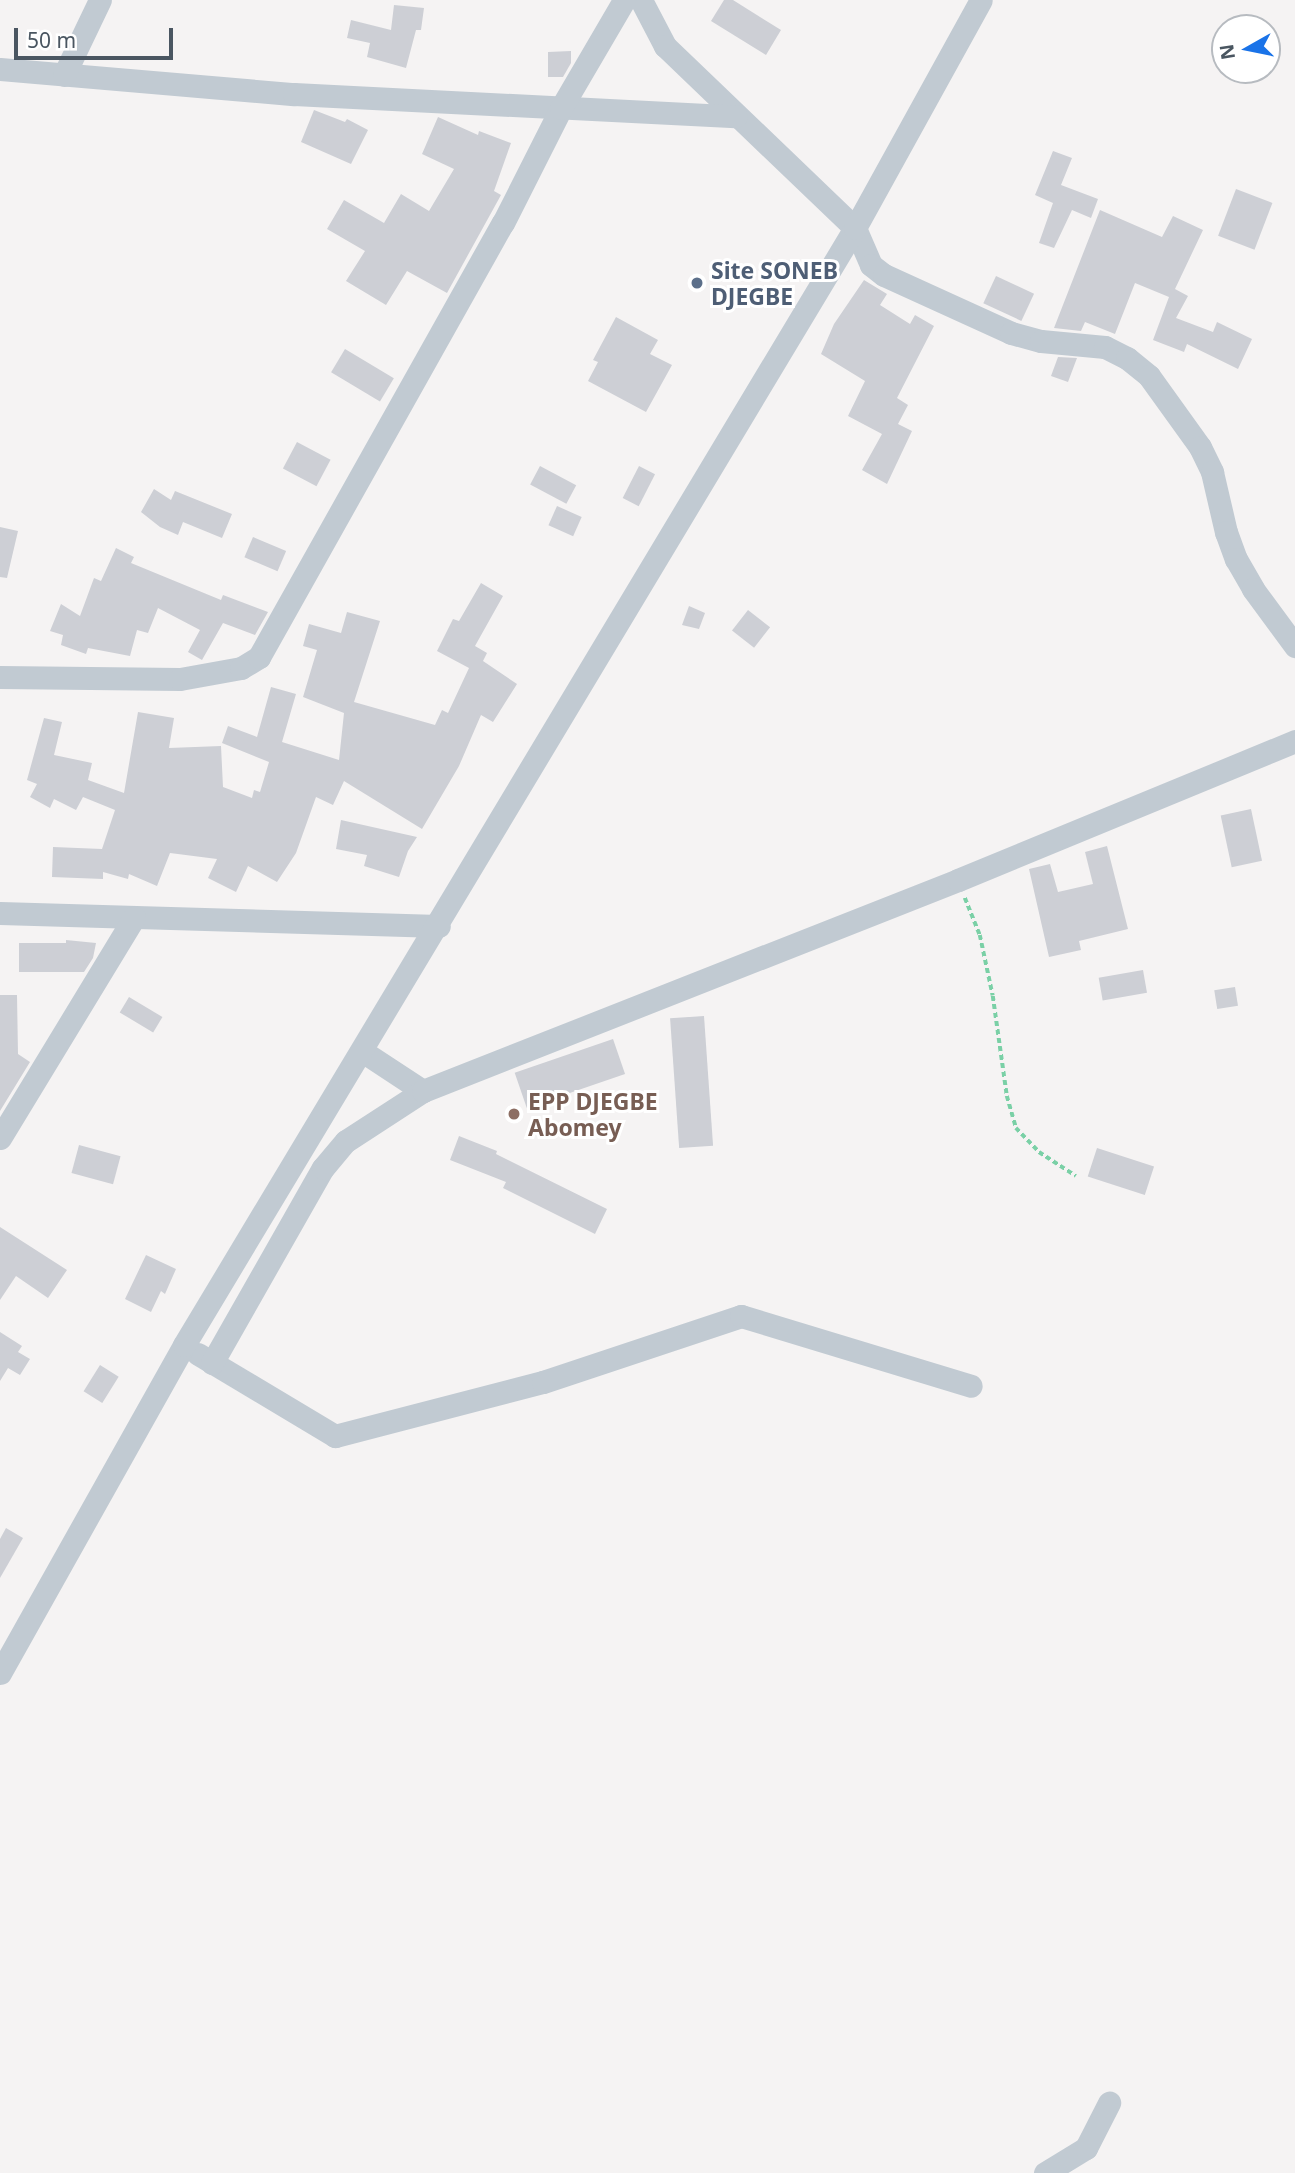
<!DOCTYPE html>
<style>
body{margin:0}
#map{position:relative;width:1295px;height:2173px;overflow:hidden;background:#f5f3f3;font-family:"Noto Sans",sans-serif}
div>[style]{position:absolute}
.building>*{inset:0;background:#cdcfd5;transform-origin:0 0}
.path>*{height:3.5px;margin-top:-1.75px;transform-origin:0;background:repeating-linear-gradient(90deg,#7ad0a6 0 5px,transparent 0 8.5px)}
.minor>*{height:23px;margin:-11.5px;padding:0 11.5px;transform-origin:11.5px;border-radius:11.5px;background:#c1cad2}
.dots>*{width:19px;height:19px;translate:-50% -50%;box-sizing:border-box;border:4px solid #fff;border-radius:50%}
span{translate:-50% -50%;white-space:nowrap;text-align:center;line-height:1.15;-webkit-text-stroke:6px #fff;paint-order:stroke}
.service-label{font-size:23px;color:#4e5e75;font-weight:700}
.left{translate:0 -50%;text-align:left}
.education-label{font-size:23px;color:#785e54;font-weight:700}
.north{position:absolute;left:1211px;top:14px;width:70px;height:70px;box-sizing:border-box;background:#fff;border:2px solid #b7bbc0;border-radius:50%;rotate:261deg;font-size:19px;font-weight:700;line-height:28px;text-align:center;color:#4a5661}
.north::after{content:'';display:block;margin:auto;width:24px;height:32px;background:#1a73e8;clip-path:polygon(50% 0,100% 100%,50% 72%,0 100%)}
.scale{position:absolute;left:14px;top:28px;width:159px;height:32px;box-sizing:border-box;border:4px solid #4a5661;border-top:0;padding-left:9px;font-size:21px;line-height:24px;white-space:nowrap;color:#4a5661;-webkit-text-stroke:5px #fff;paint-order:stroke}
</style>
<div id="map">
<div class="building">
<div style="clip-path:polygon(724px 0,733px 0,781px 30px,766px 55px,711px 21px)"></div>
<div style="clip-path:polygon(394px 5px,424px 8px,421px 30px,416px 30px,406px 68px,367px 57px,370px 43px,347px 38px,351px 20px,391px 30px)"></div>
<div style="clip-path:polygon(571px 51px,571px 63px,563px 77px,548px 77px,548px 52px)"></div>
<div style="clip-path:polygon(314px 110px,345px 122px,347px 119px,368px 130px,351px 164px,301px 142px)"></div>
<div style="clip-path:polygon(438px 117px,478px 135px,479px 131px,511px 143px,494px 191px,501px 195px,447px 293px,407px 271px,386px 305px,346px 281px,365px 251px,327px 229px,344px 200px,384px 223px,401px 194px,429px 211px,454px 169px,422px 154px)"></div>
<div style="clip-path:polygon(1053px 151px,1072px 158px,1061px 185px,1098px 199px,1091px 218px,1072px 210px,1054px 248px,1039px 243px,1053px 203px,1035px 195px)"></div>
<div style="left:1236px;top:189px;width:39px;height:50px;rotate:21deg"></div>
<div style="clip-path:polygon(1100px 210px,1162px 237px,1173px 216px,1203px 230px,1175px 289px,1188px 296px,1176px 318px,1213px 332px,1217px 322px,1252px 339px,1238px 369px,1187px 344px,1184px 352px,1153px 340px,1169px 297px,1135px 283px,1115px 334px,1085px 322px,1081px 331px,1054px 328px)"></div>
<div style="left:996px;top:276px;width:42px;height:30px;rotate:25deg"></div>
<div style="clip-path:polygon(864px 280px,887px 294px,880px 305px,910px 324px,915px 315px,934px 326px,897px 398px,908px 405px,898px 424px,912px 431px,887px 484px,862px 470px,882px 434px,848px 416px,865px 381px,821px 354px,834px 324px)"></div>
<div style="clip-path:polygon(616px 317px,658px 340px,650px 354px,672px 365px,646px 412px,588px 381px,598px 362px,593px 360px)"></div>
<div style="left:345px;top:349px;width:57px;height:27px;rotate:31deg"></div>
<div style="clip-path:polygon(1058px 357px,1077px 358px,1068px 382px,1051px 376px)"></div>
<div style="left:297px;top:442px;width:38px;height:30px;rotate:28deg"></div>
<div style="left:540px;top:466px;width:41px;height:21px;rotate:28deg"></div>
<div style="left:639px;top:466px;width:18px;height:36px;rotate:27deg"></div>
<div style="clip-path:polygon(154px 489px,171px 500px,175px 491px,232px 514px,222px 538px,183px 522px,178px 535px,160px 527px,141px 512px)"></div>
<div style="left:557px;top:506px;width:27px;height:21px;rotate:24deg"></div>
<div style="clip-path:polygon(0 527px,18px 531px,7px 578px,0 577px)"></div>
<div style="left:253px;top:537px;width:36px;height:22px;rotate:23deg"></div>
<div style="clip-path:polygon(116px 548px,134px 557px,131px 563px,221px 600px,223px 595px,268px 612px,255px 635px,223px 623px,202px 660px,188px 652px,200px 630px,158px 608px,148px 633px,137px 630px,130px 656px,88px 648px,86px 654px,61px 645px,63px 635px,50px 631px,61px 604px,80px 616px,94px 578px,101px 581px)"></div>
<div style="clip-path:polygon(481px 583px,503px 596px,475px 646px,487px 653px,483px 661px,517px 684px,493px 722px,481px 715px,459px 766px,422px 829px,344px 781px,333px 805px,316px 797px,296px 853px,277px 882px,248px 866px,236px 892px,208px 878px,217px 859px,170px 853px,157px 886px,129px 874px,128px 879px,103px 872px,103px 879px,52px 877px,53px 847px,102px 849px,115px 810px,83px 797px,76px 810px,54px 799px,50px 808px,30px 797px,37px 784px,27px 780px,44px 718px,62px 722px,54px 755px,92px 763px,88px 780px,124px 793px,138px 712px,174px 718px,169px 748px,221px 746px,223px 787px,252px 798px,254px 790px,260px 792px,269px 762px,222px 743px,228px 726px,257px 737px,271px 687px,296px 694px,282px 742px,339px 760px,344px 713px,303px 697px,317px 650px,303px 646px,309px 624px,341px 633px,347px 612px,380px 621px,354px 702px,435px 725px,442px 710px,448px 713px,469px 668px,437px 651px,453px 619px,459px 621px)"></div>
<div style="clip-path:polygon(689px 606px,705px 613px,699px 629px,682px 625px)"></div>
<div style="left:748px;top:610px;width:28px;height:26px;rotate:38deg"></div>
<div style="left:1251px;top:809px;width:53px;height:31px;rotate:78deg"></div>
<div style="clip-path:polygon(341px 820px,417px 837px,408px 851px,399px 877px,364px 866px,367px 855px,336px 849px)"></div>
<div style="clip-path:polygon(1107px 846px,1128px 929px,1079px 941px,1081px 950px,1049px 957px,1029px 869px,1050px 864px,1058px 892px,1093px 884px,1085px 852px)"></div>
<div style="clip-path:polygon(66px 940px,96px 943px,93px 958px,84px 972px,19px 972px,19px 943px,66px 943px)"></div>
<div style="left:1143px;top:970px;width:23px;height:45px;rotate:80deg"></div>
<div style="left:1235px;top:987px;width:19px;height:21px;rotate:81deg"></div>
<div style="clip-path:polygon(0 995px,17px 995px,18px 1054px,30px 1062px,0 1111px)"></div>
<div style="left:129px;top:997px;width:39px;height:18px;rotate:31deg"></div>
<div style="left:704px;top:1016px;width:130px;height:34px;rotate:86deg"></div>
<div style="left:613px;top:1039px;width:37px;height:104px;rotate:71deg"></div>
<div style="clip-path:polygon(459px 1136px,497px 1151px,496px 1154px,607px 1209px,595px 1234px,503px 1188px,506px 1182px,450px 1160px)"></div>
<div style="left:79px;top:1145px;width:43px;height:29px;rotate:15deg"></div>
<div style="left:1097px;top:1148px;width:60px;height:30px;rotate:18deg"></div>
<div style="clip-path:polygon(0 1227px,67px 1270px,48px 1298px,16px 1276px,0 1300px)"></div>
<div style="clip-path:polygon(146px 1255px,176px 1269px,165px 1294px,161px 1291px,151px 1312px,125px 1299px)"></div>
<div style="clip-path:polygon(0 1332px,22px 1346px,18px 1352px,30px 1359px,20px 1375px,8px 1368px,0 1381px)"></div>
<div style="left:100px;top:1365px;width:22px;height:31px;rotate:32deg"></div>
<div style="clip-path:polygon(6px 1528px,23px 1538px,0 1578px,0 1539px)"></div>
</div>
<div class="path">
<div style="left:965px;top:898px;width:40px;rotate:68deg"></div>
<div style="left:980px;top:935px;width:62px;rotate:78deg"></div>
<div style="left:993px;top:996px;width:101px;rotate:82deg"></div>
<div style="left:1007px;top:1096px;width:33px;rotate:74deg"></div>
<div style="left:1016px;top:1128px;width:33px;rotate:46deg"></div>
<div style="left:1039px;top:1152px;width:44px;rotate:33deg"></div>
</div>
<div class="minor">
<div style="left:641px;top:0;width:52px;rotate:62.4deg"></div>
<div style="left:665px;top:46px;width:263px;rotate:43.8deg"></div>
<div style="left:855px;top:228px;width:40px;rotate:66.6deg"></div>
<div style="left:871px;top:265px;width:16px;rotate:38deg"></div>
<div style="left:884px;top:275px;width:140px;rotate:24.5deg"></div>
<div style="left:1011px;top:333px;width:31px;rotate:15deg"></div>
<div style="left:1041px;top:341px;width:64px;rotate:5.4deg"></div>
<div style="left:1105px;top:347px;width:25px;rotate:27deg"></div>
<div style="left:1127px;top:358px;width:28px;rotate:39deg"></div>
<div style="left:1149px;top:376px;width:87px;rotate:54.3deg"></div>
<div style="left:1200px;top:447px;width:28px;rotate:64deg"></div>
<div style="left:1212px;top:472px;width:62px;rotate:76.9deg"></div>
<div style="left:1226px;top:532px;width:29px;rotate:70deg"></div>
<div style="left:1236px;top:559px;width:34px;rotate:60deg"></div>
<div style="left:1253px;top:589px;width:71px;rotate:53.6deg"></div>
<div style="left:0;top:69px;width:295px;rotate:4.9deg"></div>
<div style="left:294px;top:94px;width:442px;rotate:2.9deg"></div>
<div style="left:64px;top:75px;width:83px;rotate:-64.4deg"></div>
<div style="left:0;top:677px;width:180px;rotate:0.6deg"></div>
<div style="left:180px;top:679px;width:62px;rotate:-10.2deg"></div>
<div style="left:241px;top:668px;width:21px;rotate:-31deg"></div>
<div style="left:259px;top:657px;width:498px;rotate:-60.7deg"></div>
<div style="left:503px;top:223px;width:129px;rotate:-63.2deg"></div>
<div style="left:561px;top:108px;width:125px;rotate:-59.7deg"></div>
<div style="left:0;top:913px;width:439px;rotate:1.7deg"></div>
<div style="left:362px;top:1051px;width:73px;rotate:33.3deg"></div>
<div style="left:0;top:1138px;width:258px;rotate:-58.7deg"></div>
<div style="left:198px;top:1354px;width:160px;rotate:30.9deg"></div>
<div style="left:335px;top:1436px;width:215px;rotate:-14.6deg"></div>
<div style="left:543px;top:1382px;width:209px;rotate:-18.4deg"></div>
<div style="left:741px;top:1316px;width:240px;rotate:16.9deg"></div>
<div style="left:212px;top:1363px;width:224px;rotate:-60.4deg"></div>
<div style="left:323px;top:1168px;width:35px;rotate:-50deg"></div>
<div style="left:346px;top:1141px;width:92px;rotate:-33deg"></div>
<div style="left:423px;top:1091px;width:575px;rotate:-21.52deg"></div>
<div style="left:958px;top:880px;width:365px;rotate:-22.4deg"></div>
<div style="left:0;top:1673px;width:376px;rotate:-60.7deg"></div>
<div style="left:184px;top:1345px;width:1303px;rotate:-59.01deg"></div>
<div style="left:855px;top:228px;width:260px;rotate:-61.1deg"></div>
<div style="left:1045px;top:2173px;width:48px;rotate:-31.4deg"></div>
<div style="left:1086px;top:2148px;width:51px;rotate:-62.9deg"></div>
</div>
<div class="dots">
<div style="left:697px;top:283px;background:#5c6f8a"></div>
<div style="left:514px;top:1114px;background:#8d6e63"></div>
</div>
<div class="service-label">
<span class="left" style="left:711px;top:283px">Site SONEB<br>DJEGBE</span>
</div>
<div class="education-label">
<span class="left" style="left:528px;top:1114px">EPP DJEGBE<br>Abomey</span>
</div>
<div class="north">N</div>
<div class="scale">50 m</div>
</div>
